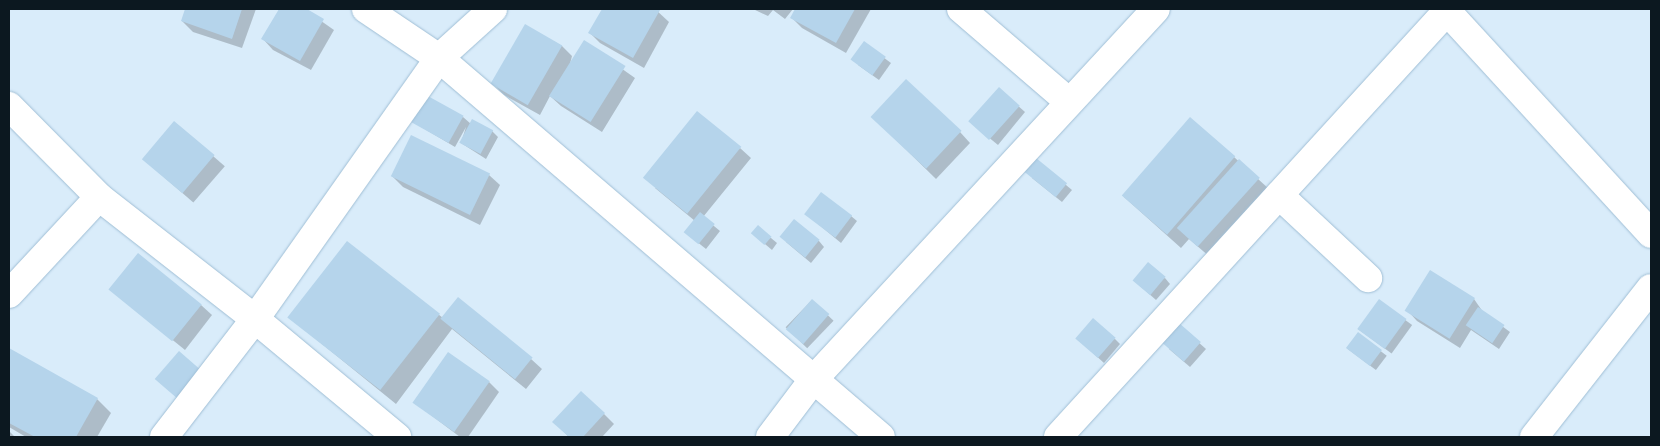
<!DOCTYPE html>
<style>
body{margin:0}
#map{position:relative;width:1660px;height:446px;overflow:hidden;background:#d9ecfa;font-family:Montserrat,sans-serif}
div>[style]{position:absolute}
.shadow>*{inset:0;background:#0003;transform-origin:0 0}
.building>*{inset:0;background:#b5d4eb;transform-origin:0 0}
.roads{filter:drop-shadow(0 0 1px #9fbed5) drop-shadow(0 0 1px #9fbed5)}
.minor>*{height:28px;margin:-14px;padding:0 14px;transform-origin:14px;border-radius:14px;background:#fff}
span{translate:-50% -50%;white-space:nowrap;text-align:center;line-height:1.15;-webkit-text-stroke:4px #fff;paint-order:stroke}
.frame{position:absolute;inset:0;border:10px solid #0c1820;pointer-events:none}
</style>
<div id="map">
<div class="shadow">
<div style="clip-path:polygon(186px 9px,256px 9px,242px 48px,193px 32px,182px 21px)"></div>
<div style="clip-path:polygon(280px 9px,304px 9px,334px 30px,311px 70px,273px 50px,263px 39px)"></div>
<div style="clip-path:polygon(603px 9px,655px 9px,669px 22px,644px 68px,600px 43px,590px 33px)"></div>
<div style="clip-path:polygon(753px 9px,763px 10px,793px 9px,785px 19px,773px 10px,768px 16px)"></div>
<div style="clip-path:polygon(797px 9px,871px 9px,846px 53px,802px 28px,792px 18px)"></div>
<div style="clip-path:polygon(526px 26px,562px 46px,572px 56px,570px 64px,584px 42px,635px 78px,602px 132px,561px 106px,550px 96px,540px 115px,504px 95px,494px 85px)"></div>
<div style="clip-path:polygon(864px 43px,891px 63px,879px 80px,858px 65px)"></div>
<div style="clip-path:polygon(999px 89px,1025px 112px,998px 145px,976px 127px)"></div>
<div style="clip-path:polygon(463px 117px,471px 124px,492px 131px,498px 137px,486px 159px,461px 143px,466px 127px,455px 147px,413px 122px)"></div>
<div style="left:175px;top:123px;width:66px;height:48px;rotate:41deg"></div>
<div style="clip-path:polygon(883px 127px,960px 132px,970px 143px,936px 179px)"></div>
<div style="clip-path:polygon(740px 148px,751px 158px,703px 217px,720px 231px,706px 249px,686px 233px,695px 221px,655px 188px)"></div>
<div style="clip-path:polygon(1234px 157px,1269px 189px,1210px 257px,1189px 239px,1181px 248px,1124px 197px)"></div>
<div style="clip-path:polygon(1036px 160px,1072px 190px,1062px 202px,1032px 178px)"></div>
<div style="clip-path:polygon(489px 175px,500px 185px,480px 225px,403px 187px,392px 176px)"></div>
<div style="clip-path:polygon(806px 214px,851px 216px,857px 221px,841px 243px)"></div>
<div style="clip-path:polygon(758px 238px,771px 238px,777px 243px,772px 250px)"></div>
<div style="clip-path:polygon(819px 241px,824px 247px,811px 263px,786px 242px)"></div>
<div style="clip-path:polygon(347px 242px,443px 318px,531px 359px,542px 369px,526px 389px,452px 329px,396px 404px,290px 318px)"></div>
<div style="clip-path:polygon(1165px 278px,1170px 284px,1156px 300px,1139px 285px)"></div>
<div style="clip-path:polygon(111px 290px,201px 305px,212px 315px,185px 350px)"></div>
<div style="clip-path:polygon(1474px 299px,1483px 312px,1510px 332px,1499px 349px,1471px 330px,1460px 348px,1417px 321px,1407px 310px)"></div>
<div style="left:812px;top:300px;width:30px;height:38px;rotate:44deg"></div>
<div style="left:1379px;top:301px;width:41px;height:35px;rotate:36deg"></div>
<div style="clip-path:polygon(1179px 325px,1206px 349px,1190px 367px,1169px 349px)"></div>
<div style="left:1358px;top:334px;width:36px;height:18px;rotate:37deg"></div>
<div style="clip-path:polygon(1115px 339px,1120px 344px,1104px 363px,1083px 344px)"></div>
<div style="clip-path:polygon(9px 349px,97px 399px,111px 413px,97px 437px,26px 437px,9px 427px)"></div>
<div style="clip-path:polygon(489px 382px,499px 392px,468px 437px,460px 437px,415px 403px)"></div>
<div style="clip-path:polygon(604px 414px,614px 424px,602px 437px,569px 437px,554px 422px)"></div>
<div style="clip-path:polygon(9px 431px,14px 436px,13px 437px,9px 437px)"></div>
</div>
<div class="building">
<div style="clip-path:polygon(185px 9px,242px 9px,232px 39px,181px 21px)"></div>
<div style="clip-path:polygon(279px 9px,307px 9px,324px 19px,300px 61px,261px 39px)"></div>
<div style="clip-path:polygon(602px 9px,660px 10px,633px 58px,588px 33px)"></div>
<div style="clip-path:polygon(795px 9px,855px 9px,836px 43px,790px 18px)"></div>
<div style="left:525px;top:24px;width:43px;height:69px;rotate:30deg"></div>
<div style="left:584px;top:40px;width:49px;height:66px;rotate:32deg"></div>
<div style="left:864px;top:41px;width:27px;height:23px;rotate:36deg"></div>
<div style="left:906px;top:79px;width:76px;height:52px;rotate:43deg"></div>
<div style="left:999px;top:87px;width:28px;height:46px;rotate:42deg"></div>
<div style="left:426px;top:95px;width:43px;height:31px;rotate:29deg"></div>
<div style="left:697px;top:111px;width:57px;height:86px;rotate:39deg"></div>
<div style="left:1190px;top:117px;width:60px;height:104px;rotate:41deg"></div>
<div style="left:472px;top:119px;width:24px;height:27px;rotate:28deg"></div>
<div style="left:174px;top:121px;width:53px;height:50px;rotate:40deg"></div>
<div style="left:411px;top:135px;width:88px;height:46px;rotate:26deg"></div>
<div style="left:1036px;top:158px;width:40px;height:18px;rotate:39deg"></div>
<div style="left:1239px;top:159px;width:28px;height:93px;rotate:42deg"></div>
<div style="left:821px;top:192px;width:39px;height:28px;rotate:37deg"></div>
<div style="left:700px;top:212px;width:19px;height:26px;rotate:39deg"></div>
<div style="left:794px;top:219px;width:33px;height:23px;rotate:39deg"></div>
<div style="left:758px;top:225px;width:18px;height:11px;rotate:41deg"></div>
<div style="left:347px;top:241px;width:118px;height:97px;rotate:38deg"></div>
<div style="left:138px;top:253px;width:82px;height:47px;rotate:39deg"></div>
<div style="left:1148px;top:262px;width:23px;height:24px;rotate:40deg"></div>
<div style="left:1430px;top:270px;width:53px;height:48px;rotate:32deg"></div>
<div style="left:458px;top:297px;width:96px;height:28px;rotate:39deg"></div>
<div style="left:812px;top:299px;width:23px;height:40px;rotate:41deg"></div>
<div style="left:1379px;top:299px;width:34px;height:37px;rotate:36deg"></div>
<div style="left:1478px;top:307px;width:32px;height:22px;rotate:34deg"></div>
<div style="left:1093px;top:318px;width:30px;height:27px;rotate:41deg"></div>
<div style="left:1179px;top:323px;width:29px;height:26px;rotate:41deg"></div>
<div style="left:1358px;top:332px;width:30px;height:20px;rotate:37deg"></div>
<div style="clip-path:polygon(9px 348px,98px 398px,76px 437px,35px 437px,9px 423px)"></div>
<div style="left:179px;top:351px;width:30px;height:37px;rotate:41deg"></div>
<div style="left:448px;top:352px;width:51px;height:62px;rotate:35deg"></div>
<div style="clip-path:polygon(581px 391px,605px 413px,583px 437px,569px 437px,552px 422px)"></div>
</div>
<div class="roads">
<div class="minor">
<div style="left:366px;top:9px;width:88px;rotate:33.9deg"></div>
<div style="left:439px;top:58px;width:582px;rotate:40.61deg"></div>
<div style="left:961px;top:9px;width:141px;rotate:40.7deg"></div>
<div style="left:1445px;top:9px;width:305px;rotate:47.5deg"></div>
<div style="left:9px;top:106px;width:128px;rotate:45.3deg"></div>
<div style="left:99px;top:197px;width:198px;rotate:38deg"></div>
<div style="left:255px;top:319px;width:185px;rotate:39.7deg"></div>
<div style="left:1279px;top:195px;width:122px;rotate:43deg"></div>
<div style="left:9px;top:294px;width:132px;rotate:-47.1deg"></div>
<div style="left:164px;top:437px;width:149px;rotate:-52.4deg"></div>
<div style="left:255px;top:319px;width:319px;rotate:-54.8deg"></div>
<div style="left:439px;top:58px;width:73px;rotate:-42.2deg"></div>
<div style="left:770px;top:437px;width:71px;rotate:-53deg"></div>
<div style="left:813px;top:380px;width:505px;rotate:-47.25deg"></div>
<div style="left:1058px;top:437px;width:580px;rotate:-47.59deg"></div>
<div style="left:1534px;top:437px;width:189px;rotate:-51.9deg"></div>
</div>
</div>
<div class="frame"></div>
</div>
